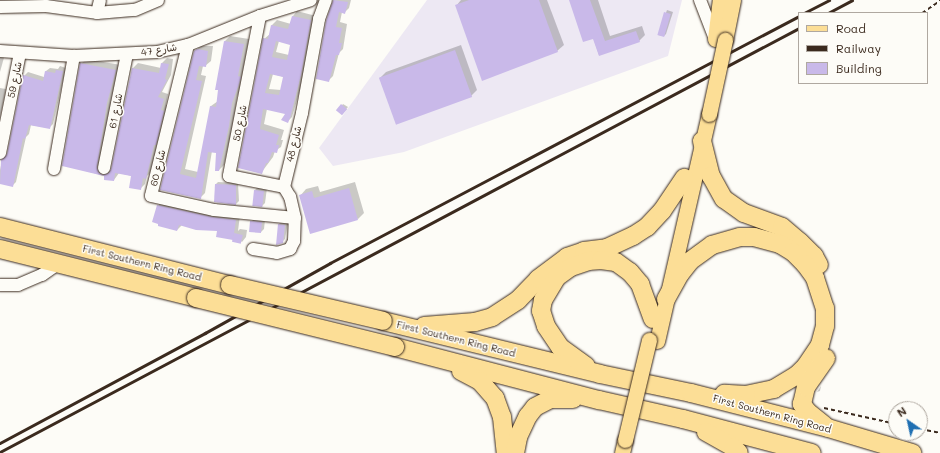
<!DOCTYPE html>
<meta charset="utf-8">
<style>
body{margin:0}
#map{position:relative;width:940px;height:453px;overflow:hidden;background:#fdfcf7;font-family:Mali,"Playpen Sans Arabic",sans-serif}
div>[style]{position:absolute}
.built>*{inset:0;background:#ede8f3}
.shadow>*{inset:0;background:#0003}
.building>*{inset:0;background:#c9b9e9;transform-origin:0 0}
.path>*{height:1.5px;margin-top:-0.75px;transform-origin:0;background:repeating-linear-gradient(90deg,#3b2a1e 0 4px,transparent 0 7px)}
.roads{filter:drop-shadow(0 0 1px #3b2a1e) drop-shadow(0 0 1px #3b2a1e)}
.minor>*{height:12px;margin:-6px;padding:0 6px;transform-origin:6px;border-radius:6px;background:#fdfcf7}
.major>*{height:15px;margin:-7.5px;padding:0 7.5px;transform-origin:7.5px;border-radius:7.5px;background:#fcde96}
.highway>*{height:18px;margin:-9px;padding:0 9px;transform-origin:9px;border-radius:9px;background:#fcde96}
.rail>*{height:2.5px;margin:-1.25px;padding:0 1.25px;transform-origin:1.25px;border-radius:1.25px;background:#3b2a1e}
.bridges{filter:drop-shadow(0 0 1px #3b2a1e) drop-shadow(0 0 1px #3b2a1e)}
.major-bridge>*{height:15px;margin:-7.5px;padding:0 7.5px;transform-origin:7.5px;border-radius:7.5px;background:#fcde96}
.highway-bridge>*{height:18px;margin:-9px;padding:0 9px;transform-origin:9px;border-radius:9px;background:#fcde96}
span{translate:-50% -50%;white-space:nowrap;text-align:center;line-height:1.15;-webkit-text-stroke:3px #fdfcf7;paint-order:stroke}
.street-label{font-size:10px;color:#3b2a1e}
.legend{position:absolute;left:798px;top:12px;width:130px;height:72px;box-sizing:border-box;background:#fdfcf7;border:1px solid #afa8a0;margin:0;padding:5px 7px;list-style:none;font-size:12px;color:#3b2a1e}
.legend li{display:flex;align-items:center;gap:8px;height:20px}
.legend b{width:20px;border:1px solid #afa8a0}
.north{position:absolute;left:888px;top:401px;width:40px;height:40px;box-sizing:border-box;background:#fdfcf7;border:1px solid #afa8a0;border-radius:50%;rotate:326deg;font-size:11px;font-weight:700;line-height:16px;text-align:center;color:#3b2a1e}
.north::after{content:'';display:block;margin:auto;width:14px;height:18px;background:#1f6fb2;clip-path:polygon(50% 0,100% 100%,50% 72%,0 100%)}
</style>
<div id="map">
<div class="built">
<div style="clip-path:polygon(427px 0,682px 0,668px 56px,404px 152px,333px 166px,319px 148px)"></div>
</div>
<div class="shadow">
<div style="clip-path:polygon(334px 0,351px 0,349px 8px,345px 12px,342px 12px,340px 22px,347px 24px,343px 49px,339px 53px,333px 76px,328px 81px,327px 21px)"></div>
<div style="clip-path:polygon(461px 0,547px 0,564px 45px,557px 51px,456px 6px)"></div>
<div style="clip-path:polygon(570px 0,598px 0,610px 36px,642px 26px,645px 35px,639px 41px,599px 55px,593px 37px)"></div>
<div style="clip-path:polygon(667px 10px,673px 12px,666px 34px,664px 36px,658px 35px)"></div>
<div style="clip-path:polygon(evenodd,297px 11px,316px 16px,306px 69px,292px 117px,287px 122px,286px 113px,267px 109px,264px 124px,284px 130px,281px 140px,283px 140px,281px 147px,275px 151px,273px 157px,261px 173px,239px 167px,264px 39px,270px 34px,272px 25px,277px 20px,291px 24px,293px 16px,297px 11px,279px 41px,292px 44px,289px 55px,276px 52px,279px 41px,297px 11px,273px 74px,284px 77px,281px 90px,269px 89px,273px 74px)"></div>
<div style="clip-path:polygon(230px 36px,249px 39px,243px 71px,245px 72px,244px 78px,237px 97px,234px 120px,224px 165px,219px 170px,217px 152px,212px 151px,205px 193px,200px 198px,161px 190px,195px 51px,201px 46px,213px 46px,211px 61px,205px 66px,203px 66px,201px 75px,206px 76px,185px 169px,198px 172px,211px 106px,218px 101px,225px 41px)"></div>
<div style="clip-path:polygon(461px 45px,477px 90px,471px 96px,380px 78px,386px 72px)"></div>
<div style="clip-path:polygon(0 52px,5px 54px,0 72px)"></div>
<div style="clip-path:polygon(167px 58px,173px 59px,171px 75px,162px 92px,168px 94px,166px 105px,169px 106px,161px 139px,158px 142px,150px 173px,147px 176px,145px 184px,140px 189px,132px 176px,119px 173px,114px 180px,105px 176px,63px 165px,81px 64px,86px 59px,121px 65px,112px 97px,101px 161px,109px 171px,112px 169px,133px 68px,138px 63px,161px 68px,162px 63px)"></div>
<div style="clip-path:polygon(60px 66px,66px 68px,53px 124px,49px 128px,31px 125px,29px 134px,26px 137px,16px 182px,12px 186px,0 183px,0 170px,2px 161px,8px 155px,24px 76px,28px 72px,44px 77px,46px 71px,50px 68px,58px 69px)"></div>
<div style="clip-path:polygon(0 88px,6px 89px,0 118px)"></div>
<div style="clip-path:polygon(343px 104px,348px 107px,342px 114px,338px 110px)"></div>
<div style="clip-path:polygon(218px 182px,238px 183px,239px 201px,236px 204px,215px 201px,216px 184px)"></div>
<div style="clip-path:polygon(355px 182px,364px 213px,358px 219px,300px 196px,306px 189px,318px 186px,320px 192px)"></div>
<div style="clip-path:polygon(258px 187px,267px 188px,265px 203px,262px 206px,255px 190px)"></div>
<div style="clip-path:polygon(162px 201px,240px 215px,238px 231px,240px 229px,247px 230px,246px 237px,242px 242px,235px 237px,233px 239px,218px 230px,182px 225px,177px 230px,158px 206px)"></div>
<div style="clip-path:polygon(254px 219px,265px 220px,264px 229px,261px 232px,251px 222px)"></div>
<div style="clip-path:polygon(282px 221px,288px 222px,285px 239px,282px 242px,279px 224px)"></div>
<div style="clip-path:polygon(821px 386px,820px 391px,817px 392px)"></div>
</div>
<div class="building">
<div style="clip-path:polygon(333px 0,348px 2px,345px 14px,339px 12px,336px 27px,342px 28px,339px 43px,342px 43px,339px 55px,336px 55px,329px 82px,316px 79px,326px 21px)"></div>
<div style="clip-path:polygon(469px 0,539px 0,558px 52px,482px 81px,455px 5px)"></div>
<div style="clip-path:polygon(569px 0,590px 0,605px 41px,636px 31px,640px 42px,599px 56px,593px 39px,583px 42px)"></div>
<div style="left:664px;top:12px;width:7px;height:24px;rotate:16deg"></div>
<div style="clip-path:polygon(evenodd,292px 16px,311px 20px,301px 75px,290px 118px,288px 123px,281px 120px,285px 114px,263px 109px,260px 129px,279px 135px,276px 145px,279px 145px,277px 153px,272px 152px,268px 163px,266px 163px,262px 174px,238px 168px,263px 38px,268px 39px,271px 25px,288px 29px,292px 16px,276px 41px,290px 45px,287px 60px,272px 57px,276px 41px,292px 16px,270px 74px,283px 77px,279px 95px,265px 93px,270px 74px)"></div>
<div style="clip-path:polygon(224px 41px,244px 44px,238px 76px,241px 77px,239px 84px,232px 103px,229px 126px,219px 171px,215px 171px,216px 153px,208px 152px,201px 199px,160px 190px,194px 51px,197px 49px,208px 51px,206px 67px,199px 66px,196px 80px,202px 81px,180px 174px,196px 178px,210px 106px,216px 107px,218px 90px,215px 90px)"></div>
<div style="left:455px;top:50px;width:50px;height:81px;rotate:70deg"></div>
<div style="clip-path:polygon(80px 63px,116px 70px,107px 103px,97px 167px,99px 173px,103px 175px,109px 173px,111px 169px,132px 68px,159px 73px,161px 63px,169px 64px,165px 79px,167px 80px,158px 97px,164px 99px,161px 110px,164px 111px,156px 145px,154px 145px,146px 179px,143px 178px,141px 190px,129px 188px,131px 176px,115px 173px,114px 181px,104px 180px,104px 176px,62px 166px)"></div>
<div style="clip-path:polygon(56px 70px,63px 71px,50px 129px,29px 125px,25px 139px,23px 138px,13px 187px,0 184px,1px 160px,7px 154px,23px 75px,43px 81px,45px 71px,55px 73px)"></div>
<div style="left:341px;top:104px;width:8px;height:8px;rotate:40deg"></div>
<div style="clip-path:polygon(215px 184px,236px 185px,236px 205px,214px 202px)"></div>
<div style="clip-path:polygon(349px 188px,358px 220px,310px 234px,299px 195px,312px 191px,314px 198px)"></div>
<div style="left:254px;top:190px;width:10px;height:16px;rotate:6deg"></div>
<div style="clip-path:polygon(157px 205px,212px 217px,236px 220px,233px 240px,216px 237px,217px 231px,196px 230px,179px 225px,177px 231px,158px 226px,158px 224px,152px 222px)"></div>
<div style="left:250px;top:221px;width:12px;height:11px;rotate:5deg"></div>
<div style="clip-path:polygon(278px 224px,285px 225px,283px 243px,276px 245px)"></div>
<div style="left:234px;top:233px;width:9px;height:9px;rotate:13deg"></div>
</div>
<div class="path">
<div style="left:922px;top:13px;width:22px;rotate:-34deg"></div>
<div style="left:824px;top:408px;width:74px;rotate:12.5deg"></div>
<div style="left:920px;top:429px;width:20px;rotate:11deg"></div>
</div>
<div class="roads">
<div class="minor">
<div style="left:700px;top:0;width:42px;rotate:69deg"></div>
<div style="left:0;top:7px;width:46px;rotate:-1.2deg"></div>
<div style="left:46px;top:6px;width:51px;rotate:7.8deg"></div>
<div style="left:97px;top:13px;width:38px;rotate:-5deg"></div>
<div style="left:135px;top:10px;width:25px;rotate:-23deg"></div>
<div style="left:97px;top:13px;width:13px;rotate:-77deg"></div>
<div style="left:260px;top:16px;width:163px;rotate:101deg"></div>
<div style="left:229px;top:176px;width:56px;rotate:11.3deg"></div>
<div style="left:188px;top:45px;width:155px;rotate:103.8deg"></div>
<div style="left:151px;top:196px;width:65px;rotate:12.5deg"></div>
<div style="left:214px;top:210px;width:81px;rotate:5.6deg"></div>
<div style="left:0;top:51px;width:74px;rotate:3.9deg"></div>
<div style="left:74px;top:56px;width:83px;rotate:-2.8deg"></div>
<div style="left:157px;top:52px;width:32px;rotate:-13deg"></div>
<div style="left:188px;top:45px;width:78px;rotate:-21.9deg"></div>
<div style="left:260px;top:16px;width:53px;rotate:-17.4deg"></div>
<div style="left:0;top:153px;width:102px;rotate:-78.7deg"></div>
<div style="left:104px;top:168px;width:116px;rotate:-78.6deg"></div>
<div style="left:54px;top:169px;width:115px;rotate:-80deg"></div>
<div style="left:253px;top:249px;width:24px;rotate:9deg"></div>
<div style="left:277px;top:253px;width:14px;rotate:-17deg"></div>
<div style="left:290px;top:249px;width:9px;rotate:-63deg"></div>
<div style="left:294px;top:241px;width:23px;rotate:-88deg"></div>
<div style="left:295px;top:218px;width:22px;rotate:-103deg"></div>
<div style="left:290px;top:197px;width:12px;rotate:-121deg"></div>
<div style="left:284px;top:187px;width:76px;rotate:-76.3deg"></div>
<div style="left:302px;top:113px;width:96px;rotate:-79.7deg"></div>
<div style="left:319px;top:19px;width:20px;rotate:-70deg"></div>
<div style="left:0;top:285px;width:18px"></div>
<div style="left:18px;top:285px;width:26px;rotate:-23deg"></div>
<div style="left:42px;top:275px;width:19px;rotate:-35deg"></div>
</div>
<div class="major">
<div style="left:715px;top:39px;width:39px;rotate:-83deg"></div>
<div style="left:725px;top:40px;width:41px;rotate:-78.7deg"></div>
<div style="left:657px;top:341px;width:233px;rotate:-77.1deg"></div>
<div style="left:622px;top:453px;width:13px;rotate:-77deg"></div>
</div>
<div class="highway">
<div style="left:702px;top:141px;width:36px;rotate:76deg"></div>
<div style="left:711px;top:176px;width:26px;rotate:61deg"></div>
<div style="left:724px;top:199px;width:24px;rotate:35deg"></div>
<div style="left:744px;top:213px;width:40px;rotate:20.2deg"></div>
<div style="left:782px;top:227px;width:23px;rotate:40deg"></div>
<div style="left:800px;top:242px;width:20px;rotate:45deg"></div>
<div style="left:814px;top:256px;width:10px;rotate:61deg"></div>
<div style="left:0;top:227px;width:237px;rotate:14.2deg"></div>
<div style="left:0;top:249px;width:202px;rotate:14deg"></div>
<div style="left:666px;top:299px;width:29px;rotate:-61deg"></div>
<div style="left:680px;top:274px;width:16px;rotate:-52deg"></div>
<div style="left:690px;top:261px;width:27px;rotate:-36deg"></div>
<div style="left:712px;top:245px;width:29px;rotate:-16deg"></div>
<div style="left:740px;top:237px;width:14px"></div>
<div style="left:754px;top:237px;width:27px;rotate:15deg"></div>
<div style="left:780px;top:244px;width:15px;rotate:32deg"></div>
<div style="left:793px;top:252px;width:17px;rotate:45deg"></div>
<div style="left:805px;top:264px;width:17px;rotate:54deg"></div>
<div style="left:815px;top:278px;width:32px;rotate:72deg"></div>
<div style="left:825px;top:308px;width:18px;rotate:90deg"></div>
<div style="left:825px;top:326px;width:20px;rotate:105deg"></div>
<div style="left:820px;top:345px;width:25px;rotate:124deg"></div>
<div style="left:806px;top:366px;width:13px;rotate:135deg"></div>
<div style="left:797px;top:375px;width:27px;rotate:149deg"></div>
<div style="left:774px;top:389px;width:29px;rotate:168deg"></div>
<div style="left:746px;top:395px;width:22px;rotate:-177deg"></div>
<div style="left:383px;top:321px;width:223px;rotate:13.7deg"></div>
<div style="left:600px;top:374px;width:93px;rotate:11.8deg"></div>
<div style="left:691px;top:393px;width:141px;rotate:14.3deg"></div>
<div style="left:828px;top:428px;width:88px;rotate:16.6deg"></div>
<div style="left:424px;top:326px;width:51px;rotate:-4.5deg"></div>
<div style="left:475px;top:322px;width:18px;rotate:-16deg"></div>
<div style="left:492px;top:317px;width:31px;rotate:-33deg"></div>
<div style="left:518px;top:300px;width:29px;rotate:-46deg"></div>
<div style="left:538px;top:279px;width:36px;rotate:-37deg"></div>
<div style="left:567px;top:257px;width:18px;rotate:-19deg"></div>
<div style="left:584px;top:251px;width:23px;rotate:-7deg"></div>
<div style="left:607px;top:248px;width:29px;rotate:-25deg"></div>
<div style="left:633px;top:236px;width:17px;rotate:-33deg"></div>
<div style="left:647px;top:227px;width:22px;rotate:-47deg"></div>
<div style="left:662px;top:211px;width:40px;rotate:-56deg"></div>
<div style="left:395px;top:347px;width:211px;rotate:14.6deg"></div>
<div style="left:599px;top:400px;width:86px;rotate:12.7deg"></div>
<div style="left:683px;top:419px;width:133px;rotate:14.8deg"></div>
<div style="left:586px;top:366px;width:32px;rotate:-144deg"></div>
<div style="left:560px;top:347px;width:25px;rotate:-124deg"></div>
<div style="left:546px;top:326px;width:16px;rotate:-108deg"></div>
<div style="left:541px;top:311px;width:11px;rotate:-80deg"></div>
<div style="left:543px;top:300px;width:27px;rotate:-59deg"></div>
<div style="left:557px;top:277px;width:17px;rotate:-36deg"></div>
<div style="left:571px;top:267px;width:18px;rotate:-19deg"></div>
<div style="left:588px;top:261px;width:13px;rotate:-4deg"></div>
<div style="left:601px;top:260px;width:15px;rotate:8deg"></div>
<div style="left:616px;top:262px;width:17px;rotate:36deg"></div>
<div style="left:630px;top:272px;width:16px;rotate:50deg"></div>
<div style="left:640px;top:284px;width:37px;rotate:70deg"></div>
<div style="left:461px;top:371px;width:21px;rotate:28deg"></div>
<div style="left:480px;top:381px;width:23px;rotate:49deg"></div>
<div style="left:495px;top:398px;width:20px;rotate:70deg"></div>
<div style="left:502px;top:417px;width:36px;rotate:84deg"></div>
<div style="left:824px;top:425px;width:22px;rotate:-141deg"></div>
<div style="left:807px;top:411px;width:9px;rotate:-126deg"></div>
<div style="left:802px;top:404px;width:17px;rotate:-77deg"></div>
<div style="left:806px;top:387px;width:35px;rotate:-55deg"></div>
<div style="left:706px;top:432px;width:31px;rotate:29deg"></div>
<div style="left:733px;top:447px;width:8px;rotate:45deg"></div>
<div style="left:515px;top:453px;width:16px;rotate:-79deg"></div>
<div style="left:518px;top:437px;width:23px;rotate:-65deg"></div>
<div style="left:528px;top:416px;width:11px;rotate:-52deg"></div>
<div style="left:535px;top:407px;width:18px;rotate:-27deg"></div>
<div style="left:551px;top:399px;width:22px"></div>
</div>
</div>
<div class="rail">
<div style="left:804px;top:13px;width:28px;rotate:-27deg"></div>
<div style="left:828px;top:13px;width:27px;rotate:-28deg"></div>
<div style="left:0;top:443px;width:233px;rotate:-28.2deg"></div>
<div style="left:205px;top:333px;width:143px;rotate:-29.2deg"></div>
<div style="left:330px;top:263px;width:530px;rotate:-27.77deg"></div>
<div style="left:0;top:452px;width:905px;rotate:-27.95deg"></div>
</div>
<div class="bridges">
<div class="major-bridge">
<div style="left:709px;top:114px;width:76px;rotate:-77.8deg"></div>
<div style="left:625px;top:440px;width:103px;rotate:-76.5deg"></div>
</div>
<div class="highway-bridge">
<div style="left:230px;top:285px;width:157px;rotate:13.2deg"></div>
<div style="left:196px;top:298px;width:205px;rotate:13.8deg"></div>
</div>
</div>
<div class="street-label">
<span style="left:159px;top:50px;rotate:-9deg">شارع 47</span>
<span style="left:15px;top:80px;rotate:-78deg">شارع 59</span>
<span style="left:116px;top:111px;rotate:-79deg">شارع 61</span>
<span style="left:240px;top:123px;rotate:-79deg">شارع 50</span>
<span style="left:294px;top:144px;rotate:-76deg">شارع 48</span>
<span style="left:158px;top:168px;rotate:-76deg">شارع 60</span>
<span style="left:142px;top:263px;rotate:14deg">First Southern Ring Road</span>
<span style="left:456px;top:339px;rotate:14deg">First Southern Ring Road</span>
<span style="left:772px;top:414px;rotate:15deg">First Southern Ring Road</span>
</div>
<ul class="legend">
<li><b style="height:5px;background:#fcde96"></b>Road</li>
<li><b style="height:5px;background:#3b2a1e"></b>Railway</li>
<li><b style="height:11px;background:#c9b9e9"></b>Building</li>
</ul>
<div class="north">N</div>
</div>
